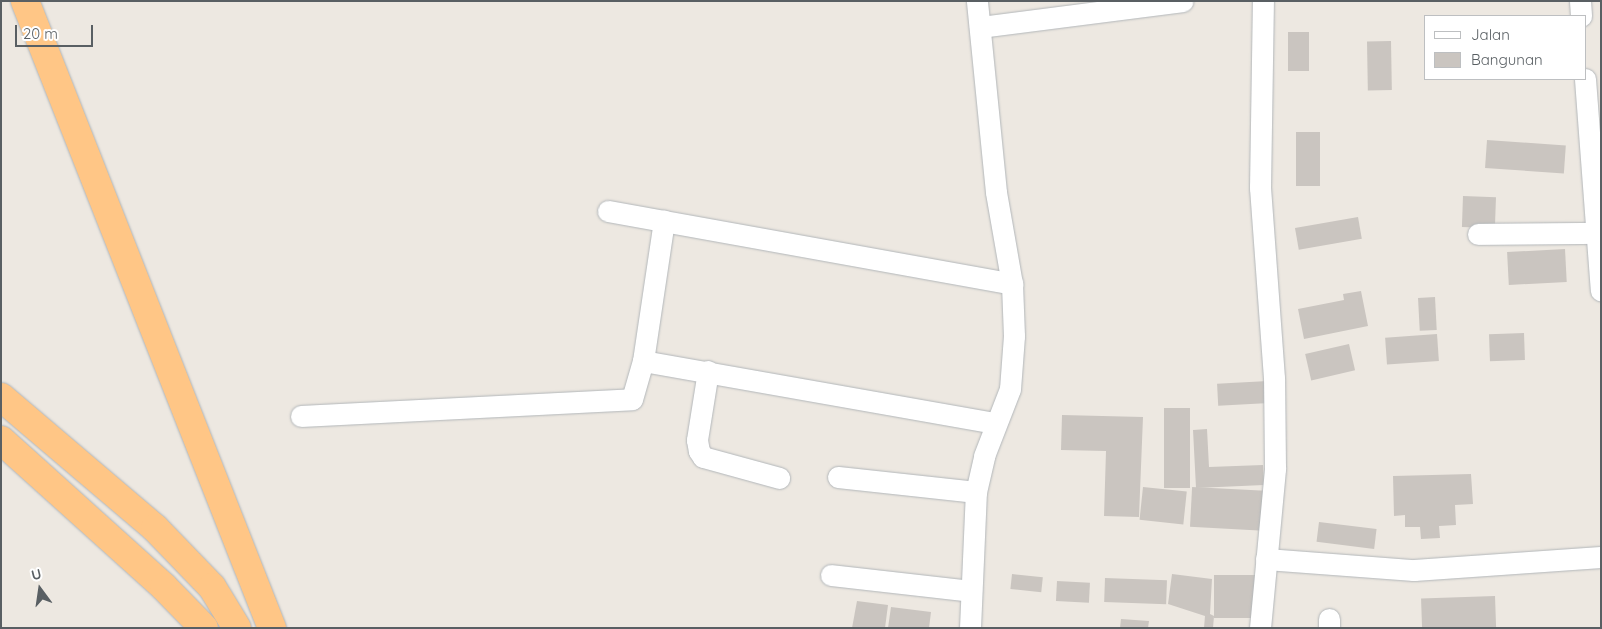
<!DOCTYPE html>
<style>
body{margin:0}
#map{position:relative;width:1602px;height:629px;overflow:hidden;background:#ede8e1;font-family:Quicksand,sans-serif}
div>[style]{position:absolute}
.building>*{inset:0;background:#cac5c0;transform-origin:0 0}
.roads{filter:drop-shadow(0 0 1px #b2b6b9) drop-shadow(0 0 1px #b2b6b9)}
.minor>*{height:21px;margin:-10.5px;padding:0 10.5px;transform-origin:10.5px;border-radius:10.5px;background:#fff}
.motorway>*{height:28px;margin:-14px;padding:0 14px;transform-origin:14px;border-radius:14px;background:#ffc686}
span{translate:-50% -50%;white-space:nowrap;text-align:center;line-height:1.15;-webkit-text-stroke:5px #fff;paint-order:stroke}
.frame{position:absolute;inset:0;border:2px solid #595f63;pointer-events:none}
.legend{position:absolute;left:1424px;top:15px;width:162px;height:65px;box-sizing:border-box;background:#fff;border:1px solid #bdbfc1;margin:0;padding:6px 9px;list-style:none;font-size:15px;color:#595f63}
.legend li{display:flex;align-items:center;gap:10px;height:25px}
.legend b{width:25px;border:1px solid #bdbfc1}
.north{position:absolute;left:15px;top:564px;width:50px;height:50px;-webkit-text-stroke:4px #fff;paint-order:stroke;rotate:346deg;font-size:14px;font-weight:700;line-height:20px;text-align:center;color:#595f63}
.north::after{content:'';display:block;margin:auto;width:18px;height:22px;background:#595f63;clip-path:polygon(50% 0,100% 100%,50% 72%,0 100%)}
.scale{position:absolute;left:15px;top:25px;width:78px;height:22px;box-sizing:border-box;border:2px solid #595f63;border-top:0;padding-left:6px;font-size:15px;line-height:18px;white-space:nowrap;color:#595f63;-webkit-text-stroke:4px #fff;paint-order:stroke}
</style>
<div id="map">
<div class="building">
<div style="left:1288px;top:32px;width:21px;height:39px"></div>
<div style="left:1391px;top:41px;width:49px;height:24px;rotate:89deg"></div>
<div style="left:1296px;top:132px;width:24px;height:54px"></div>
<div style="left:1487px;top:140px;width:79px;height:28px;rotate:4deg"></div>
<div style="left:1463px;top:196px;width:33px;height:31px;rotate:2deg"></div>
<div style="left:1358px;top:217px;width:22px;height:64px;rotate:80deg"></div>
<div style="left:1565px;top:249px;width:33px;height:58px;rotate:87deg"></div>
<div style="clip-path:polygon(1361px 291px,1368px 326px,1304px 339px,1298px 309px,1344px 300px,1343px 294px)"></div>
<div style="left:1435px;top:297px;width:33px;height:17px;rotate:87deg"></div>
<div style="left:1524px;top:333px;width:27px;height:35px;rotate:88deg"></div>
<div style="left:1437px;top:334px;width:27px;height:52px;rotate:86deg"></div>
<div style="left:1349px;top:344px;width:27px;height:45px;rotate:77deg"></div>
<div style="left:1268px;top:381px;width:22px;height:51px;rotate:87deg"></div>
<div style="left:1164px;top:408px;width:26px;height:80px"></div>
<div style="clip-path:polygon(1062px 415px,1143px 417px,1139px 517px,1104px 516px,1106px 451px,1061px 450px)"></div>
<div style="clip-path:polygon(1207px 429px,1209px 467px,1263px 465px,1264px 485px,1196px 488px,1193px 430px)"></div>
<div style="clip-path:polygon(1471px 474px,1473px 504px,1455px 505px,1456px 525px,1439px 526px,1440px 538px,1421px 539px,1420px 527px,1405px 527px,1405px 515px,1394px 516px,1393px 476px)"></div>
<div style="left:1143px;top:487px;width:44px;height:33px;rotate:6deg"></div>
<div style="left:1270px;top:491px;width:40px;height:78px;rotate:93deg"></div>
<div style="left:1319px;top:522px;width:58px;height:20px;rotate:7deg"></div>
<div style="left:1012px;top:574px;width:31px;height:15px;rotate:6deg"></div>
<div style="clip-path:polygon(1172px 574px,1212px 579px,1210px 614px,1214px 616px,1213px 628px,1204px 628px,1205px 616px,1168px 604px)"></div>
<div style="left:1214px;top:575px;width:43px;height:43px"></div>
<div style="left:1105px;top:578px;width:62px;height:24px;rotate:2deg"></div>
<div style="left:1057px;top:581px;width:33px;height:20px;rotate:3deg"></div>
<div style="left:1495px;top:596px;width:32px;height:74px;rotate:88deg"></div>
<div style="clip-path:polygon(857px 601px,888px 605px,885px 628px,852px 628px)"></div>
<div style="clip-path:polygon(891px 607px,931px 612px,929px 628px,888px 628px)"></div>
<div style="clip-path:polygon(1121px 619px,1149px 621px,1148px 628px,1120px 628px)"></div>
</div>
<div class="roads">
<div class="minor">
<div style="left:1580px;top:1px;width:15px;rotate:86deg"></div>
<div style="left:980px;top:27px;width:204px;rotate:-7.3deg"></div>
<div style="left:1585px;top:79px;width:212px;rotate:85.7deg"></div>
<div style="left:608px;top:211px;width:411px;rotate:10.2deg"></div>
<div style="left:1478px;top:234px;width:119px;rotate:-0.5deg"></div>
<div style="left:643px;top:361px;width:357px;rotate:10deg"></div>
<div style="left:708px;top:371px;width:70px;rotate:99.1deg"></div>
<div style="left:697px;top:440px;width:11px;rotate:80deg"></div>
<div style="left:699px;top:451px;width:7px;rotate:56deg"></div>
<div style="left:703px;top:457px;width:79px;rotate:15.4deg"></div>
<div style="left:301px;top:416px;width:331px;rotate:-2.9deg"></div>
<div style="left:632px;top:399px;width:40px;rotate:-74deg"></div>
<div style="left:643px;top:361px;width:142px;rotate:-81.5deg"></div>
<div style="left:838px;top:477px;width:139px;rotate:6.2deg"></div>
<div style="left:1266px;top:559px;width:148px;rotate:4.3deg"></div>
<div style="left:1414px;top:570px;width:187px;rotate:-4deg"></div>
<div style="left:831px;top:575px;width:141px;rotate:6.5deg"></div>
<div style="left:970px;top:628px;width:136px;rotate:-87.5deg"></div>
<div style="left:976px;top:492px;width:37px;rotate:-77deg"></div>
<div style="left:984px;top:456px;width:72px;rotate:-68.8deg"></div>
<div style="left:1010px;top:389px;width:53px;rotate:-85.7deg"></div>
<div style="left:1014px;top:336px;width:52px;rotate:-92.2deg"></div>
<div style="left:1012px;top:284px;width:93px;rotate:-99.9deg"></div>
<div style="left:996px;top:192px;width:192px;rotate:-95.7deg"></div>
<div style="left:1260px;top:628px;width:161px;rotate:-84.6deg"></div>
<div style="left:1275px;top:468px;width:90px;rotate:-90.6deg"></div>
<div style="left:1274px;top:378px;width:191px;rotate:-94.2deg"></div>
<div style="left:1260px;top:188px;width:187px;rotate:-89.1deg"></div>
<div style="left:1329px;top:628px;width:9px;rotate:-90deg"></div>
</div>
<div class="motorway">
<div style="left:25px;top:1px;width:674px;rotate:68.5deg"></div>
<div style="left:1px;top:397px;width:202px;rotate:40.4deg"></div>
<div style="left:155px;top:528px;width:82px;rotate:46deg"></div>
<div style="left:212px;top:587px;width:48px;rotate:58.6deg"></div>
<div style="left:1px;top:440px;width:219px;rotate:42deg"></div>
<div style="left:164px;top:587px;width:57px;rotate:45.7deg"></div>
</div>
</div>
<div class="frame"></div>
<ul class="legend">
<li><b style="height:6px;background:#fff"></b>Jalan</li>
<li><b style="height:14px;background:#cac5c0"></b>Bangunan</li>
</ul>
<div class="north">U</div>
<div class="scale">20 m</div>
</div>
